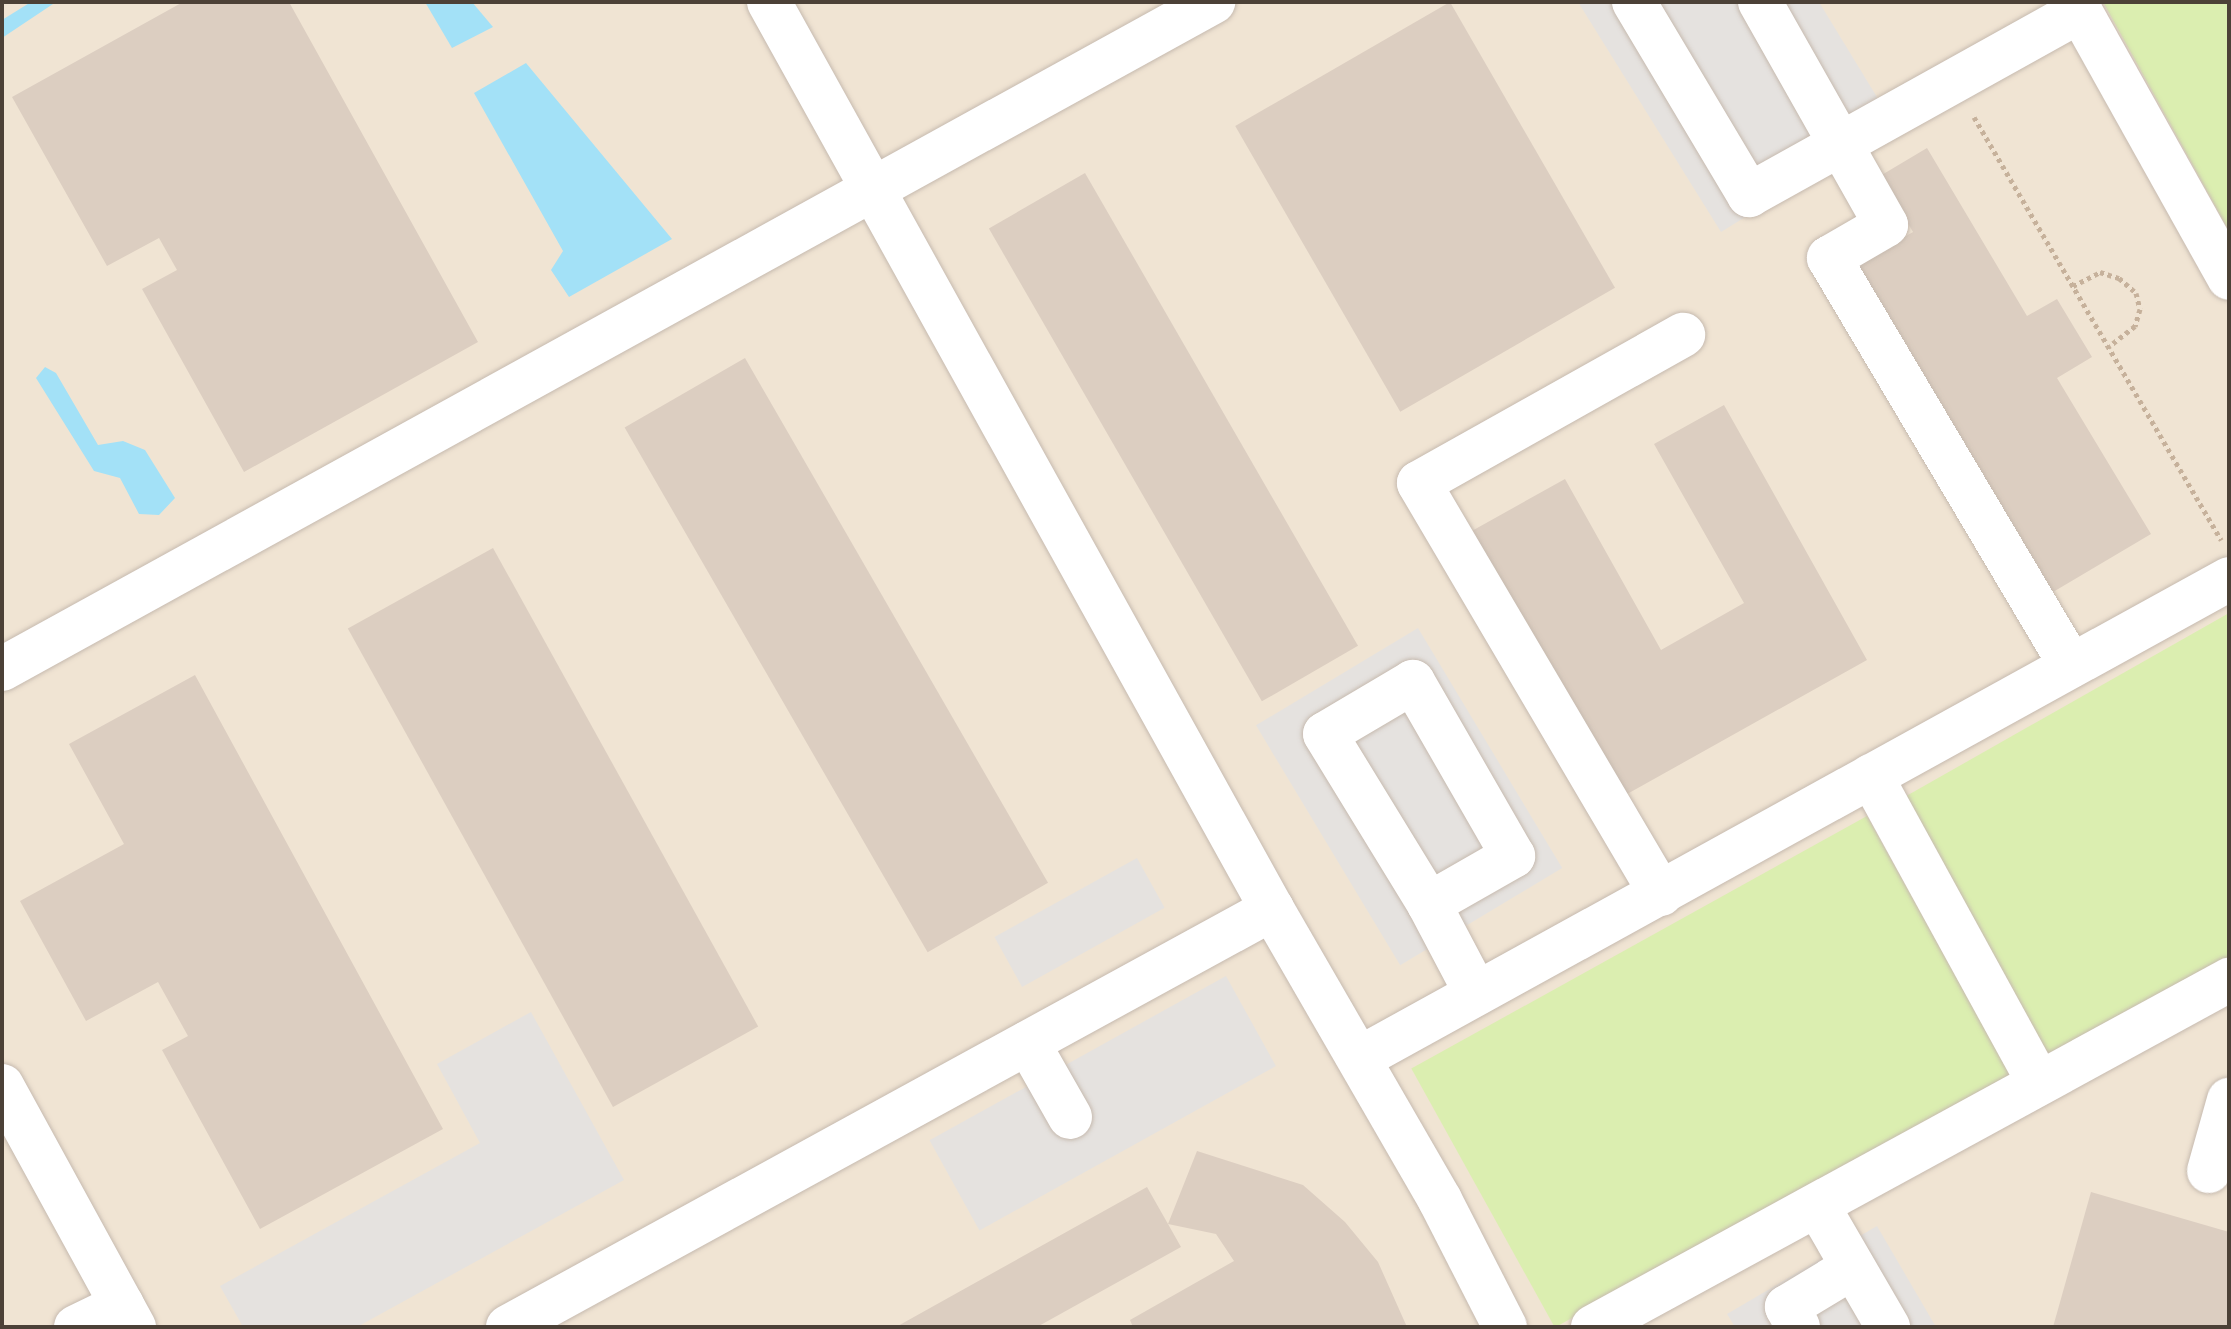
<!DOCTYPE html>
<style>
body{margin:0}
#map{position:relative;width:2231px;height:1329px;overflow:hidden;background:#f6f1ea;font-family:Montserrat,sans-serif}
div>[style]{position:absolute}
.education>*{inset:0;background:#f0e4d3;transform-origin:0 0}
.green>*{inset:0;background:#dbeeb0;transform-origin:0 0}
.parking>*{inset:0;background:#e5e2df;transform-origin:0 0}
.water>*{inset:0;background:#a3e1f7}
.building>*{inset:0;background:#dccec1;transform-origin:0 0}
.path>*{height:5px;margin-top:-2.5px;transform-origin:0;background:repeating-linear-gradient(90deg,#c6b19b 0 4px,transparent 0 8px)}
.roads{filter:drop-shadow(0 0 2px #c6baaf) drop-shadow(0 0 2px #c6baaf)}
.minor>*{height:44px;margin:-22px;padding:0 22px;transform-origin:22px;border-radius:22px;background:#fff}
span{translate:-50% -50%;white-space:nowrap;text-align:center;line-height:1.15;-webkit-text-stroke:6px #fff;paint-order:stroke}
.frame{position:absolute;inset:0;border:4px solid #4c4137;pointer-events:none}
</style>
<div id="map">
<div class="education">
<div style="left:2px;top:2px;width:2227px;height:1325px"></div>
</div>
<div class="green">
<div style="clip-path:polygon(2103px 2px,2229px 2px,2229px 231px)"></div>
<div style="clip-path:polygon(2229px 613px,2229px 960px,2051px 1061px,1901px 799px)"></div>
<div style="left:1867px;top:816px;width:296px;height:521px;rotate:61deg"></div>
</div>
<div class="parking">
<div style="clip-path:polygon(1578px 2px,1819px 2px,1894px 125px,1721px 232px)"></div>
<div style="left:1418px;top:628px;width:280px;height:189px;rotate:59deg"></div>
<div style="left:1137px;top:858px;width:57px;height:163px;rotate:61deg"></div>
<div style="left:1226px;top:976px;width:103px;height:339px;rotate:61deg"></div>
<div style="clip-path:polygon(531px 1012px,624px 1180px,357px 1327px,243px 1327px,220px 1286px,480px 1143px,437px 1064px)"></div>
<div style="clip-path:polygon(1877px 1226px,1936px 1327px,1735px 1327px,1727px 1314px)"></div>
</div>
<div class="water">
<div style="clip-path:polygon(31px 2px,56px 2px,2px 38px,2px 20px)"></div>
<div style="clip-path:polygon(425px 2px,472px 2px,493px 27px,452px 48px)"></div>
<div style="clip-path:polygon(526px 63px,672px 239px,569px 297px,551px 270px,563px 251px,474px 93px)"></div>
<div style="clip-path:polygon(45px 367px,56px 373px,98px 445px,123px 441px,145px 450px,175px 498px,159px 515px,139px 514px,120px 478px,94px 471px,36px 378px)"></div>
</div>
<div class="building">
<div style="clip-path:polygon(183px 2px,289px 2px,478px 342px,244px 472px,142px 289px,177px 270px,159px 238px,107px 266px,12px 97px)"></div>
<div style="left:1450px;top:2px;width:330px;height:248px;rotate:60deg"></div>
<div style="clip-path:polygon(1927px 148px,2027px 316px,2057px 299px,2092px 357px,2057px 378px,2151px 534px,2048px 595px,1852px 267px,1913px 232px,1880px 176px)"></div>
<div style="left:1085px;top:173px;width:546px;height:111px;rotate:60deg"></div>
<div style="left:745px;top:358px;width:606px;height:139px;rotate:60deg"></div>
<div style="clip-path:polygon(1724px 405px,1867px 660px,1620px 798px,1470px 532px,1565px 479px,1661px 650px,1744px 603px,1654px 444px)"></div>
<div style="left:493px;top:548px;width:547px;height:166px;rotate:61deg"></div>
<div style="clip-path:polygon(195px 675px,443px 1129px,260px 1229px,162px 1050px,188px 1036px,158px 982px,86px 1021px,20px 901px,124px 844px,69px 744px)"></div>
<div style="clip-path:polygon(1197px 1151px,1303px 1185px,1345px 1222px,1378px 1262px,1407px 1327px,1133px 1327px,1130px 1320px,1234px 1261px,1216px 1234px,1168px 1224px,1181px 1247px,1037px 1327px,896px 1327px,1147px 1187px,1168px 1224px)"></div>
<div style="clip-path:polygon(2091px 1192px,2229px 1232px,2229px 1327px,2053px 1327px)"></div>
</div>
<div class="path">
<div style="left:1974px;top:117px;width:490px;rotate:59.7deg"></div>
<div style="left:2073px;top:286px;width:30px;rotate:-27deg"></div>
<div style="left:2100px;top:272px;width:20px;rotate:18deg"></div>
<div style="left:2119px;top:278px;width:23px;rotate:41deg"></div>
<div style="left:2136px;top:293px;width:16px;rotate:76deg"></div>
<div style="left:2140px;top:309px;width:18px;rotate:106deg"></div>
<div style="left:2135px;top:326px;width:34px;rotate:142deg"></div>
</div>
<div class="roads">
<div class="minor">
<div style="left:769px;top:2px;width:1037px;rotate:60.99deg"></div>
<div style="left:1272px;top:909px;width:336px;rotate:60deg"></div>
<div style="left:1440px;top:1200px;width:143px;rotate:62.9deg"></div>
<div style="left:1634px;top:2px;width:225px;rotate:59.2deg"></div>
<div style="left:1749px;top:195px;width:379px;rotate:-29.1deg"></div>
<div style="left:1760px;top:2px;width:256px;rotate:60.5deg"></div>
<div style="left:1886px;top:225px;width:66px;rotate:149.9deg"></div>
<div style="left:1829px;top:258px;width:474px;rotate:59.3deg"></div>
<div style="left:2075px;top:2px;width:316px;rotate:60.8deg"></div>
<div style="left:2px;top:669px;width:1383px;rotate:-28.85deg"></div>
<div style="left:1871px;top:776px;width:350px;rotate:61.3deg"></div>
<div style="left:1661px;top:894px;width:477px;rotate:-120.5deg"></div>
<div style="left:1419px;top:483px;width:303px;rotate:-29.3deg"></div>
<div style="left:1429px;top:904px;width:97px;rotate:-29.7deg"></div>
<div style="left:1513px;top:856px;width:201px;rotate:-119.9deg"></div>
<div style="left:1413px;top:682px;width:102px;rotate:149.4deg"></div>
<div style="left:1325px;top:734px;width:199px;rotate:58.5deg"></div>
<div style="left:1429px;top:904px;width:101px;rotate:62.2deg"></div>
<div style="left:1028px;top:1043px;width:85px;rotate:60.4deg"></div>
<div style="left:1360px;top:1058px;width:992px;rotate:-28.86deg"></div>
<div style="left:2px;top:1086px;width:275px;rotate:61.3deg"></div>
<div style="left:2209px;top:1171px;width:74px;rotate:-74.3deg"></div>
<div style="left:1819px;top:1208px;width:138px;rotate:59.9deg"></div>
<div style="left:76px;top:1327px;width:51px;rotate:-25.6deg"></div>
<div style="left:508px;top:1327px;width:871px;rotate:-28.68deg"></div>
<div style="left:1593px;top:1327px;width:725px;rotate:-28.62deg"></div>
<div style="left:1798px;top:1327px;width:23px;rotate:-119deg"></div>
<div style="left:1787px;top:1307px;width:77px;rotate:-31.2deg"></div>
</div>
</div>
<div class="frame"></div>
</div>
